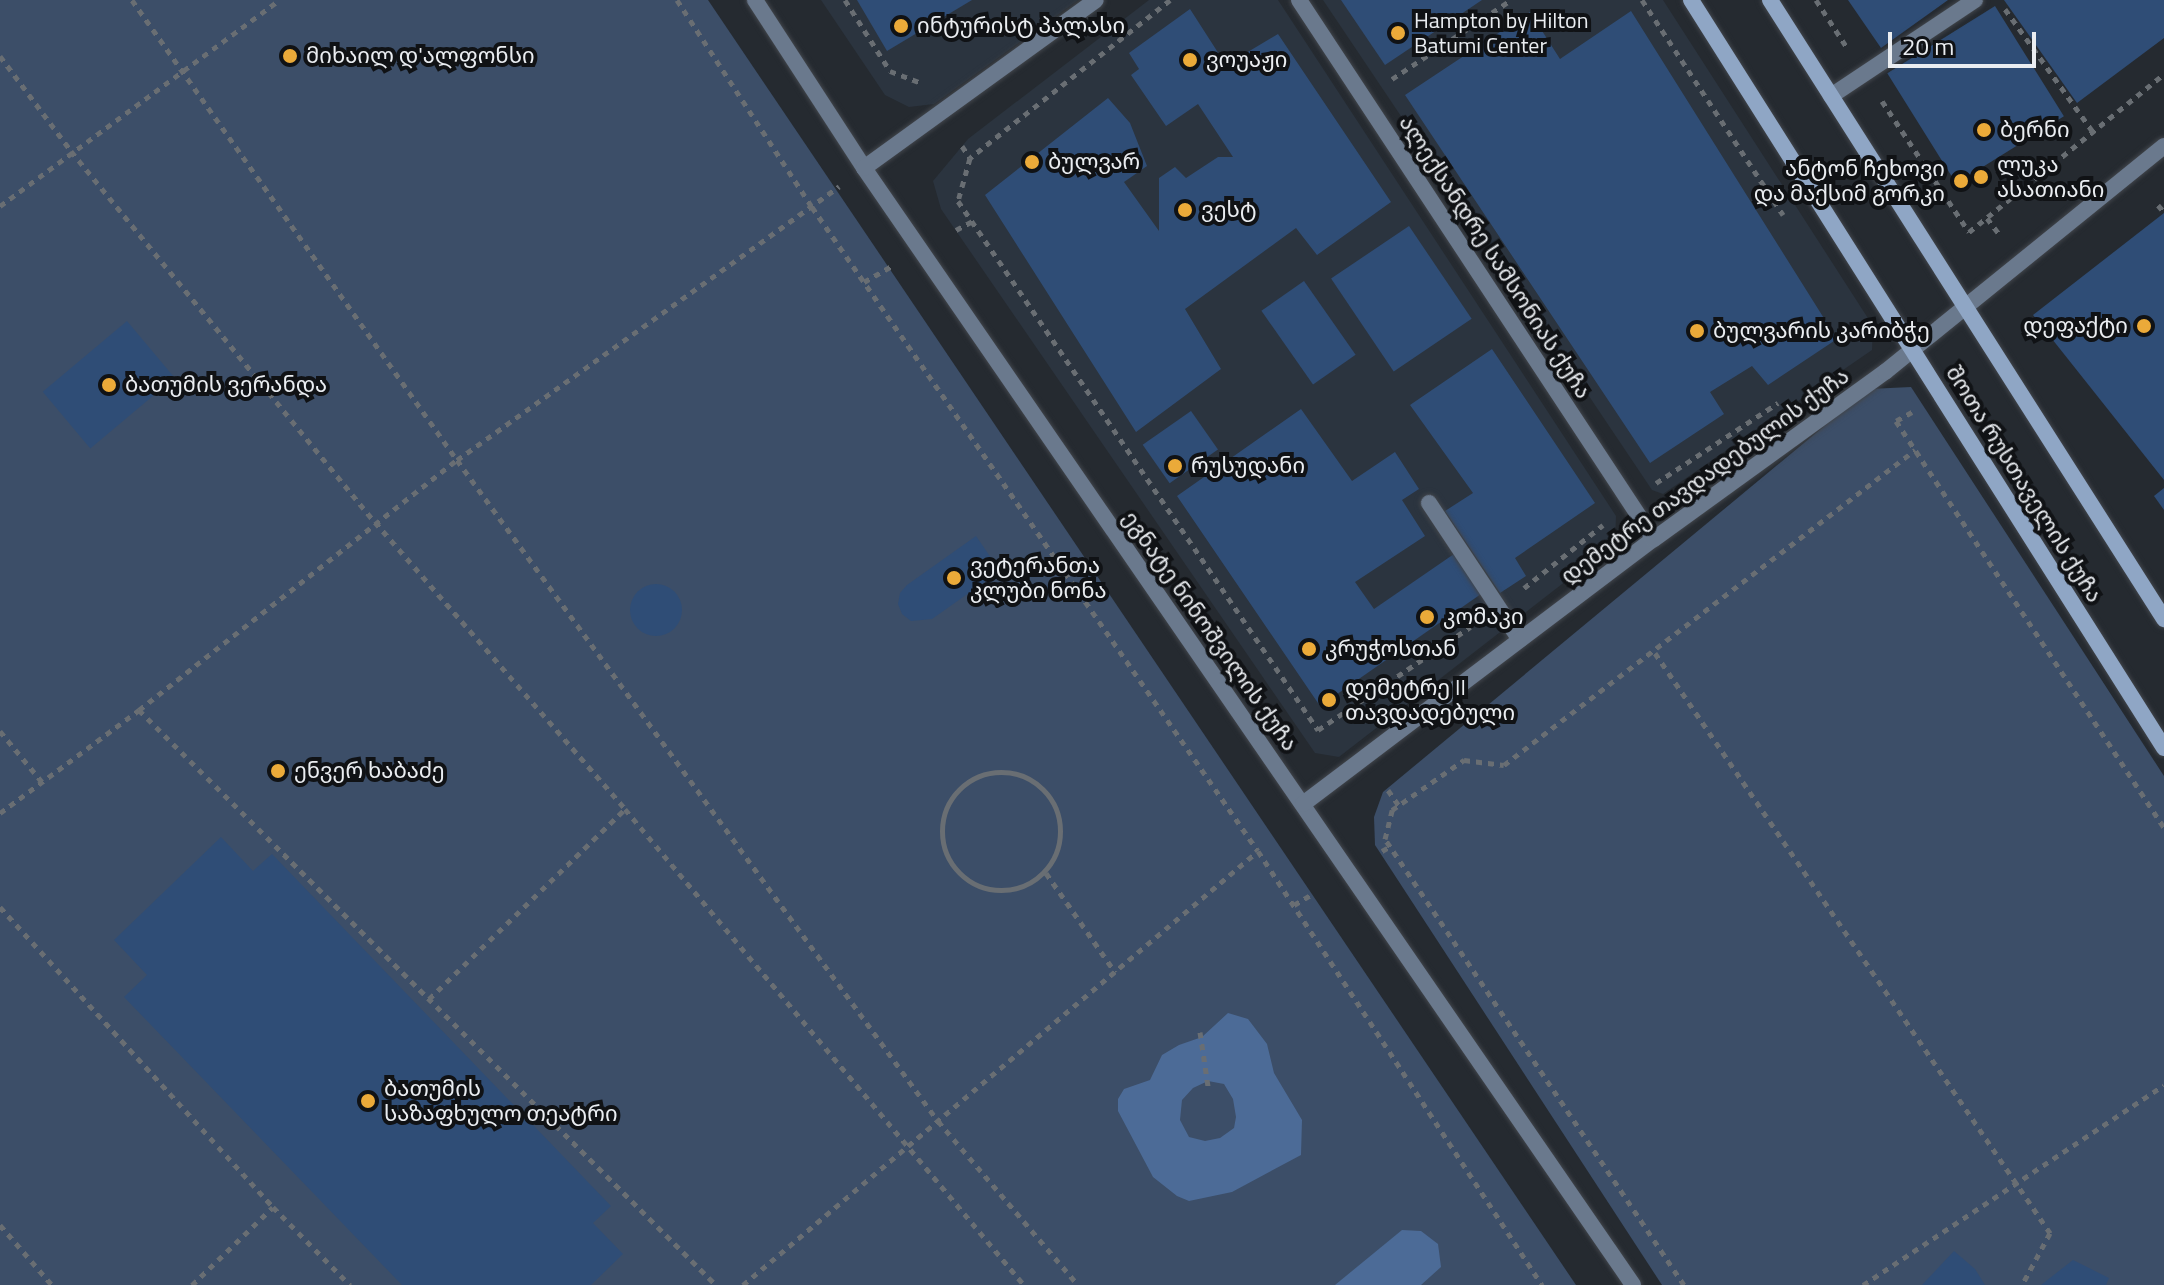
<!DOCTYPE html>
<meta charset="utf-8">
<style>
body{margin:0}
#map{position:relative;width:2164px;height:1285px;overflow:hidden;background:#252a30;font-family:"Titillium Web","Noto Sans Georgian",sans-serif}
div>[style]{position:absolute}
.built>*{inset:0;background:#2b343f}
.green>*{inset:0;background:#3c4e68}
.water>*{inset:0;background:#4c6b97}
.building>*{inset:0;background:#2f4d76;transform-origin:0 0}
.round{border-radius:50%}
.path>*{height:5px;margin-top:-2.5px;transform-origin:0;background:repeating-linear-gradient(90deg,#696e73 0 6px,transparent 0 12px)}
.path>.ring{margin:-2.5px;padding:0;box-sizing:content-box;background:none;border:5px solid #696e73;border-radius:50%}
.roads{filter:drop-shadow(0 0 2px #41454b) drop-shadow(0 0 2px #41454b)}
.lane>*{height:16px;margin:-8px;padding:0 8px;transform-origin:8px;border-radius:8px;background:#6a798d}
.street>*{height:16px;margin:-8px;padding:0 8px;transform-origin:8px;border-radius:8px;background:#6a798d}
.secondary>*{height:16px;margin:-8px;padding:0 8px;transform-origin:8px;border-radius:8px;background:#8fa6c5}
.dots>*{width:22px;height:22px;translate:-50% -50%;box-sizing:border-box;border:4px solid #101215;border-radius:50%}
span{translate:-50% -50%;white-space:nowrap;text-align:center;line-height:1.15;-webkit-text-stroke:8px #101215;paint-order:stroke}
.poi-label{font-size:22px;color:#eaedf1}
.left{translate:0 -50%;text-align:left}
.right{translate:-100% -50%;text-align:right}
.street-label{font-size:22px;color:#eaedf1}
.scale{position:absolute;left:1888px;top:32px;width:148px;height:36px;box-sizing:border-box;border:4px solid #eaedf1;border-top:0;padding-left:10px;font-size:24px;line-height:28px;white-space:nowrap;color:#eaedf1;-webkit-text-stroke:6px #101215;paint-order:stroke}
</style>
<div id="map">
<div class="built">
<div style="clip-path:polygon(821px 0,1078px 0,934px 104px,909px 107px,885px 95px)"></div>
<div style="clip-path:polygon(1149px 0,1278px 0,1616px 516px,1615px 543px,1339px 757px,1315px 753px,941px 209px,933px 181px,968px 139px)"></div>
<div style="clip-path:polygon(1323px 0,1663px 0,1873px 326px,1872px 350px,1663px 494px,1652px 490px)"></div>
</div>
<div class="green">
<div style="clip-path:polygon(0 0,708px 0,1576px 1285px,0 1285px)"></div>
<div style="clip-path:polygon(1911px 387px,2164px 776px,2164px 1285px,1662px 1285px,1375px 845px,1374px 817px,1383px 792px,1869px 389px)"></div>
</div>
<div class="water">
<div style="clip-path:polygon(evenodd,1228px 1013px,1248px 1019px,1267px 1044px,1274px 1073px,1302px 1120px,1301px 1155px,1232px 1192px,1189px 1201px,1177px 1196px,1153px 1177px,1118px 1111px,1118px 1099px,1124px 1089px,1150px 1080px,1162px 1055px,1179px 1045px,1202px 1037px,1228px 1013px,1208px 1081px,1224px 1084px,1233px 1099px,1236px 1117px,1234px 1128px,1220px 1138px,1205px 1141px,1189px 1137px,1180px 1120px,1182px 1100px,1193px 1088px,1208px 1081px)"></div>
<div style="clip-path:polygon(1402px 1230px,1421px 1231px,1438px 1244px,1441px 1267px,1421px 1285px,1335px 1285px)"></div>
</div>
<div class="building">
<div style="clip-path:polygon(857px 0,972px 0,887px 51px)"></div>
<div style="clip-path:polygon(1341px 0,1482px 0,1385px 65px)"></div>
<div style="clip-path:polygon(1848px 0,1948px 0,1881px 48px)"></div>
<div style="clip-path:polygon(2004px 0,2164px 0,2164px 38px,2077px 103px)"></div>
<div style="left:1995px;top:6px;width:130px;height:127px;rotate:58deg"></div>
<div style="clip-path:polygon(1190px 9px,1226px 65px,1278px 34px,1391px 202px,1317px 255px,1296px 228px,1185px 309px,1221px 369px,1136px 432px,985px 195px,1108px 98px,1130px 123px,1147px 166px,1124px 182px,1159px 231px,1159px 178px,1175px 167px,1186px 178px,1218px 157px,1233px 157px,1198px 104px,1166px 126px,1131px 75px,1139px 69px,1129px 53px)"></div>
<div style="clip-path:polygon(1631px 11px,1837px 339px,1768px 385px,1752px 366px,1710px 392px,1724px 414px,1650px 463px,1405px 95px,1530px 12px,1560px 59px)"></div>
<div style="clip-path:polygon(2164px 213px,2164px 480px,2033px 315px)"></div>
<div style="left:1409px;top:226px;width:112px;height:94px;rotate:56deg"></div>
<div style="left:1304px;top:281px;width:90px;height:52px;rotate:55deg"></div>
<div style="left:127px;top:321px;width:74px;height:110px;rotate:50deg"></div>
<div style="clip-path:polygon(1492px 349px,1595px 503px,1515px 558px,1526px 576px,1500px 593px,1445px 511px,1473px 493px,1410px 405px)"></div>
<div style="clip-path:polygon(1301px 409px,1352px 481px,1395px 452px,1419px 489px,1402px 500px,1425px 536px,1355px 582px,1374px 609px,1454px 554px,1481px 594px,1320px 706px,1177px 496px)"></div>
<div style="left:1191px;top:411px;width:47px;height:59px;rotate:55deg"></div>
<div style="clip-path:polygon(2164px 488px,2164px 510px,2154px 496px)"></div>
<div style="clip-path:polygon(976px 536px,1000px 571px,932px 619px,911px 621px,902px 614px,898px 604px,900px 593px,907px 585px)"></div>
<div class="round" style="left:630px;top:584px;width:52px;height:52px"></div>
<div style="clip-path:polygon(221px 837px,253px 871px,272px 854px,611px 1206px,593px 1223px,623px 1254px,591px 1285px,402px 1285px,124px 997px,147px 975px,114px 940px)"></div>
<div style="clip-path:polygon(1954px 1251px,1975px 1269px,1985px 1285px,1922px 1285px)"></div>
<div style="clip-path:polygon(2073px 1260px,2109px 1278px,2106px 1285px,2041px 1285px)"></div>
</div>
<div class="path">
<div style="left:132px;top:0;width:563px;rotate:54.76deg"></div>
<div style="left:457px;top:460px;width:817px;rotate:53.96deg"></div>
<div style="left:938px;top:1121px;width:216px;rotate:49.5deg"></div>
<div style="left:677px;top:0;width:247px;rotate:56.9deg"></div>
<div style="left:812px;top:207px;width:783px;rotate:55.3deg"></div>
<div style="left:1258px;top:851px;width:519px;rotate:56.8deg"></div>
<div style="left:845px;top:0;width:84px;rotate:57.6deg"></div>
<div style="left:890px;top:71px;width:34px;rotate:21deg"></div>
<div style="left:1170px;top:0;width:255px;rotate:141.7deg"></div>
<div style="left:970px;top:158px;width:45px;rotate:105.6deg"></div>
<div style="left:958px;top:201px;width:640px;rotate:55.76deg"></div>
<div style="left:1318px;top:730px;width:184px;rotate:-34.1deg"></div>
<div style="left:1642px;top:0;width:257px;rotate:56.7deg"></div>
<div style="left:1816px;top:0;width:55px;rotate:56.9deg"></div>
<div style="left:2005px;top:9px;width:151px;rotate:54.4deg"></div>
<div style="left:0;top:56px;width:119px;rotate:53.2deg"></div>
<div style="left:71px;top:151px;width:480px;rotate:50.7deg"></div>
<div style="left:375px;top:522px;width:381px;rotate:48.9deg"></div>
<div style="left:625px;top:809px;width:621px;rotate:50.03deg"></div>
<div style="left:1392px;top:79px;width:143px;rotate:-33.6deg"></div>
<div style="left:1882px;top:101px;width:157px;rotate:56.4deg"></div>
<div style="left:1969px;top:232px;width:251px;rotate:-39deg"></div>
<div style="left:962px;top:146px;width:14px;rotate:56deg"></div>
<div style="left:2158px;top:205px;width:9px;rotate:49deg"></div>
<div style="left:0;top:206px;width:347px;rotate:-36.4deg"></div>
<div style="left:1987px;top:218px;width:21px;rotate:53deg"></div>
<div style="left:956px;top:230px;width:19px;rotate:-28deg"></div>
<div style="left:864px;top:282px;width:32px;rotate:-30deg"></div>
<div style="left:1912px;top:412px;width:18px;rotate:151deg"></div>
<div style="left:1896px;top:421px;width:487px;rotate:56.6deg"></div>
<div style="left:1656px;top:483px;width:146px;rotate:-33.3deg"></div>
<div style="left:1524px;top:588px;width:101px;rotate:-38.6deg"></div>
<div style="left:1655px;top:653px;width:702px;rotate:55.74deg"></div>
<div style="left:2050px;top:1233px;width:59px;rotate:118.3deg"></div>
<div style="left:139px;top:710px;width:815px;rotate:44.9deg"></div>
<div style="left:0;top:731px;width:66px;rotate:50.5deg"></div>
<div class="ring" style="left:942px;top:772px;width:113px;height:113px"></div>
<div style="left:1388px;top:790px;width:19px;rotate:55deg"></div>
<div style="left:0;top:813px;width:173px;rotate:-36.5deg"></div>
<div style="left:139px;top:710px;width:405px;rotate:-38.2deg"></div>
<div style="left:457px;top:460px;width:470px;rotate:-35.6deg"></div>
<div style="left:1382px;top:851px;width:10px;rotate:-29deg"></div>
<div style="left:1046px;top:873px;width:121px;rotate:55.1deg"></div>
<div style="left:1294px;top:905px;width:23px;rotate:-31deg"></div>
<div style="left:0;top:907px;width:406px;rotate:47.7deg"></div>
<div style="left:273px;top:1207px;width:110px;rotate:45.4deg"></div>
<div style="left:429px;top:999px;width:273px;rotate:-44.1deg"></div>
<div style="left:1200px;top:1032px;width:55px;rotate:81.6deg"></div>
<div style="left:0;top:1225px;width:79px;rotate:49.1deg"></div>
<div style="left:192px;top:1285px;width:112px;rotate:-43.9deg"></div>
<div style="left:743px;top:1285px;width:673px;rotate:-40.12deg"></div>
<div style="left:1684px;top:1285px;width:537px;rotate:-123.84deg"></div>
<div style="left:1385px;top:839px;width:30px;rotate:-76deg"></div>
<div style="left:1392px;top:810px;width:88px;rotate:-34.8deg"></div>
<div style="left:1464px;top:760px;width:40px;rotate:7.1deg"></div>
<div style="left:1504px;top:765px;width:518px;rotate:-37.47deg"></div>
<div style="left:1863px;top:1285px;width:361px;rotate:-33.6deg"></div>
</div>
<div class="roads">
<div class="lane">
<div style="left:1831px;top:96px;width:173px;rotate:-33.7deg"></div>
<div style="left:1429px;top:503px;width:164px;rotate:56.4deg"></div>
</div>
<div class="street">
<div style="left:755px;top:0;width:200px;rotate:57deg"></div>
<div style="left:864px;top:168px;width:1356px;rotate:55.45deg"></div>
<div style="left:1299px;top:0;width:645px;rotate:56.63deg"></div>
<div style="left:864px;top:168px;width:286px;rotate:-35.9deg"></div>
<div style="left:1303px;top:804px;width:440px;rotate:-37.1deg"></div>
<div style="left:1654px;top:539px;width:285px;rotate:-35.9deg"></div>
<div style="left:1885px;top:372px;width:359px;rotate:-39deg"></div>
</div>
<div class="secondary">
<div style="left:1691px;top:0;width:885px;rotate:57.69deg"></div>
<div style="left:1770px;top:0;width:734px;rotate:57.52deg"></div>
</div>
</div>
<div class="dots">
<div style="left:901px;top:26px;background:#ebaa39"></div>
<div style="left:1398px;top:33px;background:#ebaa39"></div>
<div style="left:290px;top:56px;background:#ebaa39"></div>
<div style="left:1190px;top:60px;background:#ebaa39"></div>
<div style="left:1984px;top:130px;background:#ebaa39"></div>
<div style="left:1032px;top:162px;background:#ebaa39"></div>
<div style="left:1981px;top:177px;background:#ebaa39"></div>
<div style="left:1961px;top:181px;background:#ebaa39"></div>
<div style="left:1185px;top:210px;background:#ebaa39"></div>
<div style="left:2144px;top:326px;background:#ebaa39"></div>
<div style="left:1697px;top:331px;background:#ebaa39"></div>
<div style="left:109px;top:385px;background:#ebaa39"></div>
<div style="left:1175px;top:466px;background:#ebaa39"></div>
<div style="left:954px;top:578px;background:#ebaa39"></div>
<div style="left:1427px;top:617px;background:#ebaa39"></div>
<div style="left:1309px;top:649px;background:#ebaa39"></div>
<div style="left:1329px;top:700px;background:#ebaa39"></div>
<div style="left:278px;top:771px;background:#ebaa39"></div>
<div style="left:368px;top:1101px;background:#ebaa39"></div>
</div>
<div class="poi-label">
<span class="left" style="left:1414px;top:33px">Hampton by Hilton<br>Batumi Center</span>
<span class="left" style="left:917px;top:26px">ინტურისტ პალასი</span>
<span class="left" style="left:306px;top:56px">მიხაილ დ'ალფონსი</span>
<span class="left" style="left:1206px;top:60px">ვოუაჟი</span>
<span class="left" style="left:2000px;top:130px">ბერნი</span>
<span class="left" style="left:1048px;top:162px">ბულვარ</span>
<span class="left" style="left:1997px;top:177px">ლუკა<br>ასათიანი</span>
<span class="right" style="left:1945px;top:181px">ანტონ ჩეხოვი<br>და მაქსიმ გორკი</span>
<span class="left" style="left:1201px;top:210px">ვესტ</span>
<span class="right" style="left:2128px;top:326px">დეფაქტი</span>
<span class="left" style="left:1713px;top:331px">ბულვარის კარიბჭე</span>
<span class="left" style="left:125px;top:385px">ბათუმის ვერანდა</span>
<span class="left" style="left:1191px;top:466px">რუსუდანი</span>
<span class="left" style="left:970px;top:578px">ვეტერანთა<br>კლუბი ნონა</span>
<span class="left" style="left:1443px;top:617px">კომაკი</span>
<span class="left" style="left:1325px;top:649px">კრუჭოსთან</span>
<span class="left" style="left:1345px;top:700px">დემეტრე II<br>თავდადებული</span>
<span class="left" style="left:294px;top:771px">ენვერ ხაბაძე</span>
<span class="left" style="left:384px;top:1101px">ბათუმის<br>საზაფხულო თეატრი</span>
</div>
<div class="street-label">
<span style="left:1495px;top:257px;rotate:57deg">ალექსანდრე სამსონიას ქუჩა</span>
<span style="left:1705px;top:476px;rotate:-36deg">დემეტრე თავდადებულის ქუჩა</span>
<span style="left:2024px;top:484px;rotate:58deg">შოთა რუსთაველის ქუჩა</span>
<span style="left:1210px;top:631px;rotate:55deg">ეგნატე ნინოშვილის ქუჩა</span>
</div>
<div class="scale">20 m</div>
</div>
